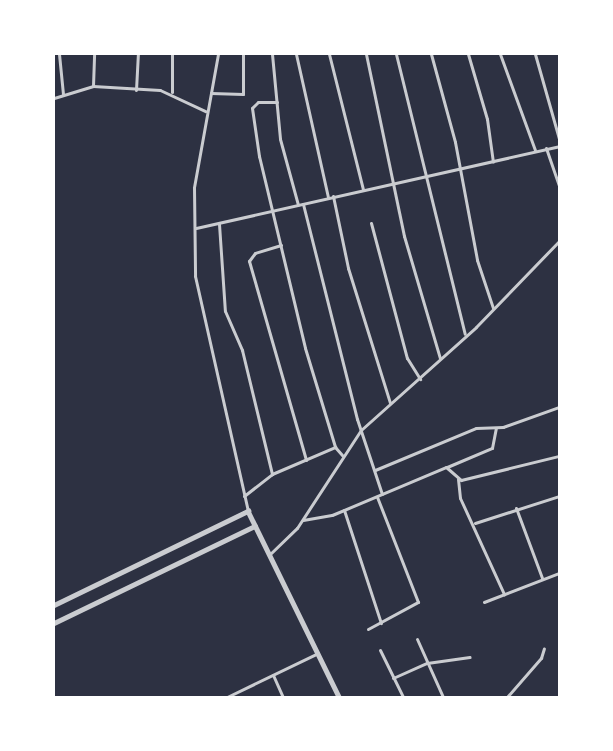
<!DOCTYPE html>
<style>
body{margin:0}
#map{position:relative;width:613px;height:751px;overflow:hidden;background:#2d3142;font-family:Roboto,sans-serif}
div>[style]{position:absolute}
.minor>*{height:3px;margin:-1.5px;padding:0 1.5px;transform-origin:1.5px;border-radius:1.5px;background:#caccd0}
.tertiary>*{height:4.5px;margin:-2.25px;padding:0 2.25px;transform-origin:2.25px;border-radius:2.25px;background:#caccd0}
span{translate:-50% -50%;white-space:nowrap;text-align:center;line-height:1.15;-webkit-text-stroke:4px #fff;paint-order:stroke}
.frame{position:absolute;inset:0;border:55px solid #fff;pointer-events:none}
</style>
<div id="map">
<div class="minor">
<div style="left:59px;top:54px;width:40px;rotate:84.3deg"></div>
<div style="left:172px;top:54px;width:38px;rotate:90deg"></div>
<div style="left:218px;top:54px;width:136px;rotate:100.2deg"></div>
<div style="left:194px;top:188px;width:88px;rotate:89.3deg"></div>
<div style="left:195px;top:276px;width:241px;rotate:77.3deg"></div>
<div style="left:272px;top:54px;width:85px;rotate:84.6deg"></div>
<div style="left:280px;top:139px;width:68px;rotate:74.7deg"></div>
<div style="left:296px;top:54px;width:147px;rotate:77.4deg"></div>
<div style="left:329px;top:54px;width:139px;rotate:75.9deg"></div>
<div style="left:366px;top:54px;width:186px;rotate:78.2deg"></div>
<div style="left:404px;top:236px;width:127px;rotate:73.6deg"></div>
<div style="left:396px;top:54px;width:288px;rotate:76.2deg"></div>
<div style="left:431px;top:54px;width:91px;rotate:74.7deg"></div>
<div style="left:455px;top:142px;width:120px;rotate:79.4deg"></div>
<div style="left:477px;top:260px;width:51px;rotate:71.6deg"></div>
<div style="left:468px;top:54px;width:68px;rotate:73.7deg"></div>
<div style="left:487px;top:119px;width:43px;rotate:82.1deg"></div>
<div style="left:500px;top:54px;width:102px;rotate:70deg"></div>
<div style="left:535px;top:54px;width:88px;rotate:74.2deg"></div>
<div style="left:93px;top:86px;width:32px;rotate:-88deg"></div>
<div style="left:136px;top:90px;width:36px;rotate:-87deg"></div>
<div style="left:211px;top:93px;width:32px;rotate:2deg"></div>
<div style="left:243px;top:94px;width:40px;rotate:-90deg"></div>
<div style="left:54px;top:98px;width:41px;rotate:-17.1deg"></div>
<div style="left:93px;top:86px;width:67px;rotate:3.4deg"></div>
<div style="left:160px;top:90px;width:50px;rotate:25deg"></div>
<div style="left:277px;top:102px;width:19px;rotate:180deg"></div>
<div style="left:258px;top:102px;width:8px;rotate:135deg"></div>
<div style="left:252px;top:108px;width:49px;rotate:81.7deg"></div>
<div style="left:259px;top:156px;width:197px;rotate:76.5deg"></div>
<div style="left:305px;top:348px;width:103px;rotate:73.1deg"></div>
<div style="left:335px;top:447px;width:11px;rotate:49deg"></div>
<div style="left:546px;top:148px;width:39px;rotate:71deg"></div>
<div style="left:333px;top:196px;width:74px;rotate:78.2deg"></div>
<div style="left:348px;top:268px;width:141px;rotate:72.7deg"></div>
<div style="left:303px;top:204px;width:222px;rotate:75.9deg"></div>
<div style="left:357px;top:419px;width:79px;rotate:71.6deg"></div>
<div style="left:371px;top:223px;width:140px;rotate:75.1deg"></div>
<div style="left:407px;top:358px;width:25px;rotate:58deg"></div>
<div style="left:219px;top:224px;width:87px;rotate:86.1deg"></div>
<div style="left:225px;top:311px;width:43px;rotate:66.4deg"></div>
<div style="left:242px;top:350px;width:128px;rotate:76.4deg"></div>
<div style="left:196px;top:228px;width:372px;rotate:-12.7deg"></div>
<div style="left:281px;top:245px;width:27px;rotate:163deg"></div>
<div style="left:255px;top:253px;width:10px;rotate:127deg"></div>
<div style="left:249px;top:261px;width:207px;rotate:74deg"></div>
<div style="left:447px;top:467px;width:49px;rotate:-22.9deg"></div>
<div style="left:492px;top:448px;width:20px;rotate:-79deg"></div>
<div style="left:375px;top:470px;width:109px;rotate:-22.6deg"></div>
<div style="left:476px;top:428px;width:27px;rotate:-2deg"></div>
<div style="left:503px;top:427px;width:59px;rotate:-19.7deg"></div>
<div style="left:458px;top:479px;width:19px;rotate:84deg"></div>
<div style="left:460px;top:498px;width:106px;rotate:65.4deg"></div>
<div style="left:244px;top:496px;width:36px;rotate:-38deg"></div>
<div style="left:272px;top:474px;width:69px;rotate:-23.2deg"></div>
<div style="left:516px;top:508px;width:75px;rotate:69.6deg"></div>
<div style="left:344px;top:510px;width:119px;rotate:71.9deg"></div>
<div style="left:303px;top:520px;width:29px;rotate:-10deg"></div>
<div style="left:332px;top:515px;width:124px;rotate:-22.8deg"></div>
<div style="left:446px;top:467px;width:20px;rotate:41deg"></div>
<div style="left:461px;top:480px;width:101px;rotate:-13.8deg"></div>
<div style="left:475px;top:523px;width:88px;rotate:-17.8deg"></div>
<div style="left:269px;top:555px;width:39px;rotate:-44deg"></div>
<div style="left:297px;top:528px;width:117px;rotate:-56.9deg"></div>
<div style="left:361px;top:430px;width:154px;rotate:-41.8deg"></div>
<div style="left:476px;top:327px;width:120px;rotate:-46deg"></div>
<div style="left:484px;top:602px;width:80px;rotate:-21.1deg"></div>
<div style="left:368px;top:629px;width:57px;rotate:-28.4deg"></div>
<div style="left:418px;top:602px;width:113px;rotate:-111.3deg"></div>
<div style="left:417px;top:639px;width:64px;rotate:65.9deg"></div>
<div style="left:380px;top:650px;width:52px;rotate:63.9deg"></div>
<div style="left:273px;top:675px;width:24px;rotate:66deg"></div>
<div style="left:393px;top:678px;width:37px;rotate:-24deg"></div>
<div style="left:427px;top:663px;width:43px;rotate:-7.9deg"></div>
<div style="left:227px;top:697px;width:101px;rotate:-25.8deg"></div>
<div style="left:507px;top:697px;width:52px;rotate:-48.9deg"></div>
<div style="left:541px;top:658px;width:10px;rotate:-73deg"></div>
</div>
<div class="tertiary">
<div style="left:54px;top:605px;width:216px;rotate:-25.9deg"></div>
<div style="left:248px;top:511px;width:207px;rotate:63.9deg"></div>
<div style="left:54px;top:623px;width:223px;rotate:-25.8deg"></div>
</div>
<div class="frame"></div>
</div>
